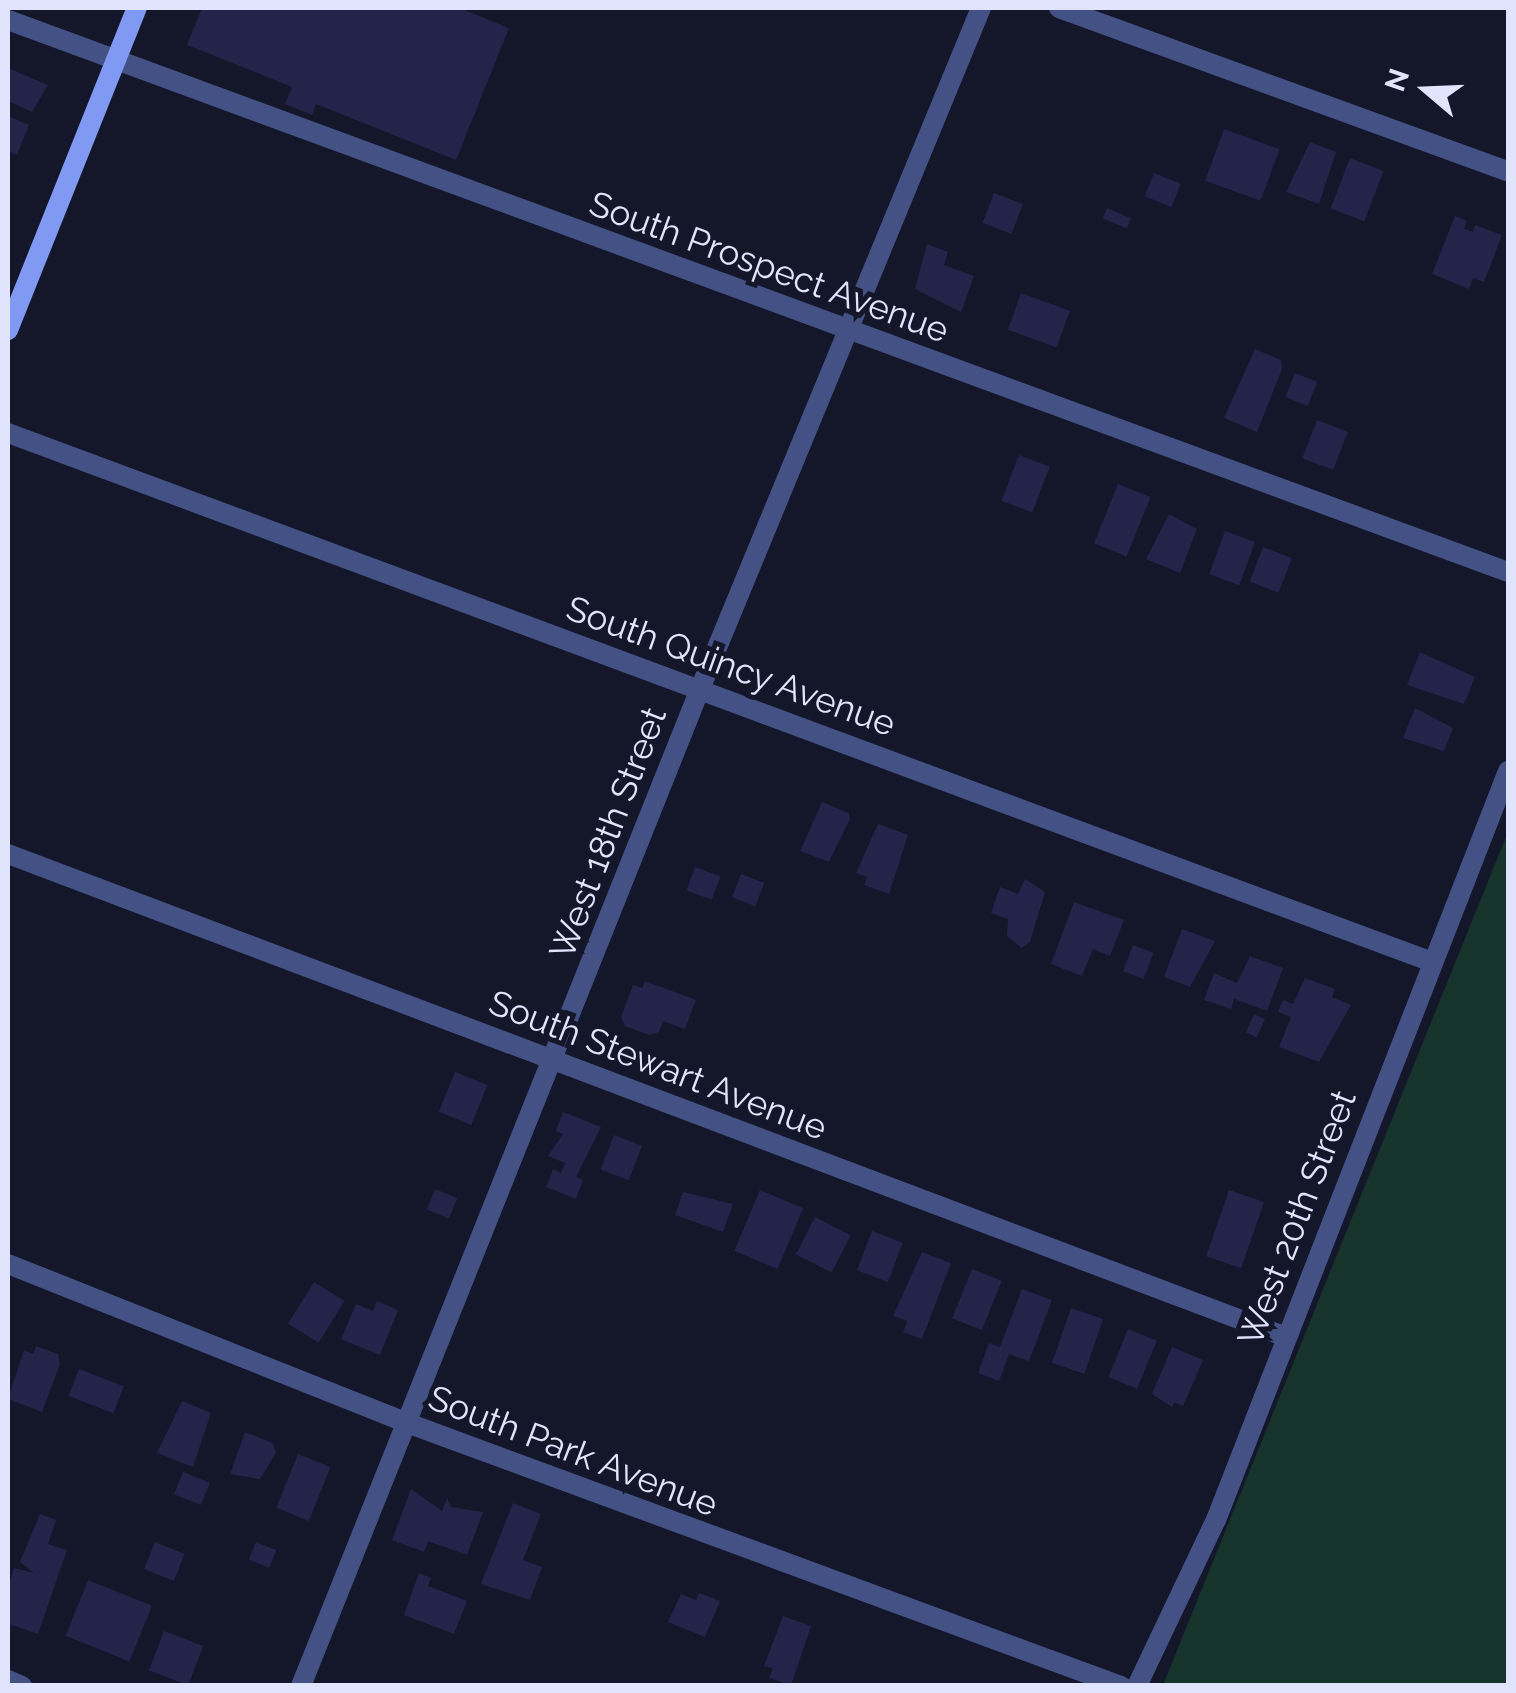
<!DOCTYPE html>
<style>
body{margin:0}
#map{position:relative;width:1516px;height:1693px;overflow:hidden;background:#14162a;font-family:Raleway,sans-serif}
div>[style]{position:absolute}
.green>*{inset:0;background:#17342c}
.building>*{inset:0;background:#222449;transform-origin:0 0}
.minor>*{height:20px;margin:-10px;padding:0 10px;transform-origin:10px;border-radius:10px;background:#445185}
.tertiary>*{height:20px;margin:-10px;padding:0 10px;transform-origin:10px;border-radius:10px;background:#445185}
.secondary>*{height:20px;margin:-10px;padding:0 10px;transform-origin:10px;border-radius:10px;background:#809af3}
span{translate:-50% -50%;white-space:nowrap;text-align:center;line-height:1.15;-webkit-text-stroke:10px #14162a;paint-order:stroke}
.street-label{font-size:35px;color:#e0e4fc}
.frame{position:absolute;inset:0;border:10px solid #e0e4fc;pointer-events:none}
.north{position:absolute;left:1376px;top:40px;width:100px;height:100px;-webkit-text-stroke:8px #14162a;paint-order:stroke;rotate:289deg;font-size:28px;font-weight:700;line-height:40px;text-align:center;color:#e0e4fc}
.north::after{content:'';display:block;margin:auto;width:35px;height:45px;background:#e0e4fc;clip-path:polygon(50% 0,100% 100%,50% 72%,0 100%)}
</style>
<div id="map">
<div class="green">
<div style="clip-path:polygon(1508px 832px,1508px 1685px,1163px 1685px)"></div>
</div>
<div class="building">
<div style="clip-path:polygon(202px 8px,459px 8px,509px 28px,456px 160px,316px 104px,312px 115px,285px 104px,292px 87px,187px 45px)"></div>
<div style="clip-path:polygon(8px 68px,48px 85px,32px 112px,8px 101px)"></div>
<div style="clip-path:polygon(8px 116px,29px 125px,17px 155px,8px 151px)"></div>
<div style="left:1224px;top:129px;width:59px;height:55px;rotate:20deg"></div>
<div style="clip-path:polygon(1310px 142px,1336px 152px,1319px 204px,1286px 192px)"></div>
<div style="left:1350px;top:158px;width:36px;height:54px;rotate:21deg"></div>
<div style="left:1154px;top:173px;width:29px;height:25px;rotate:22deg"></div>
<div style="left:994px;top:193px;width:31px;height:32px;rotate:21deg"></div>
<div style="left:1107px;top:208px;width:26px;height:11px;rotate:23deg"></div>
<div style="clip-path:polygon(1455px 216px,1467px 221px,1464px 229px,1473px 232px,1475px 225px,1502px 235px,1484px 282px,1473px 278px,1469px 289px,1432px 274px)"></div>
<div style="clip-path:polygon(927px 244px,948px 252px,944px 265px,974px 276px,961px 312px,915px 289px)"></div>
<div style="left:1021px;top:293px;width:52px;height:39px;rotate:20deg"></div>
<div style="clip-path:polygon(1255px 349px,1281px 360px,1282px 369px,1257px 432px,1224px 418px)"></div>
<div style="left:1295px;top:373px;width:24px;height:26px;rotate:22deg"></div>
<div style="left:1317px;top:420px;width:33px;height:41px;rotate:21deg"></div>
<div style="left:1019px;top:455px;width:33px;height:49px;rotate:21deg"></div>
<div style="left:1118px;top:484px;width:35px;height:64px;rotate:22deg"></div>
<div style="clip-path:polygon(1169px 514px,1197px 529px,1180px 573px,1146px 559px)"></div>
<div style="left:1225px;top:531px;width:32px;height:46px;rotate:20deg"></div>
<div style="left:1263px;top:547px;width:31px;height:37px;rotate:21deg"></div>
<div style="clip-path:polygon(1420px 652px,1475px 677px,1464px 704px,1407px 685px)"></div>
<div style="clip-path:polygon(1415px 708px,1453px 728px,1444px 751px,1403px 738px)"></div>
<div style="clip-path:polygon(822px 802px,849px 813px,850px 819px,829px 862px,800px 851px)"></div>
<div style="clip-path:polygon(878px 824px,908px 835px,889px 894px,864px 885px,867px 877px,856px 873px)"></div>
<div style="left:695px;top:867px;width:27px;height:25px;rotate:20deg"></div>
<div style="left:741px;top:874px;width:25px;height:25px;rotate:21deg"></div>
<div style="clip-path:polygon(1025px 879px,1045px 892px,1030px 942px,1022px 948px,1007px 936px,1008px 919px,991px 913px,1000px 887px,1018px 894px)"></div>
<div style="clip-path:polygon(1074px 902px,1124px 920px,1110px 956px,1093px 949px,1082px 976px,1051px 964px)"></div>
<div style="clip-path:polygon(1182px 929px,1215px 941px,1190px 987px,1164px 977px)"></div>
<div style="left:1133px;top:945px;width:22px;height:28px;rotate:21deg"></div>
<div style="clip-path:polygon(1250px 956px,1283px 968px,1267px 1011px,1234px 999px,1231px 1009px,1204px 1000px,1214px 973px,1237px 983px)"></div>
<div style="clip-path:polygon(1305px 978px,1335px 989px,1332px 997px,1351px 1005px,1319px 1062px,1279px 1047px,1291px 1017px,1278px 1012px,1283px 1000px,1293px 1004px)"></div>
<div style="clip-path:polygon(645px 981px,696px 1000px,685px 1029px,663px 1021px,659px 1032px,649px 1035px,625px 1026px,621px 1017px,633px 985px,642px 988px)"></div>
<div style="left:1254px;top:1014px;width:12px;height:20px;rotate:24deg"></div>
<div style="left:455px;top:1072px;width:35px;height:43px;rotate:22deg"></div>
<div style="clip-path:polygon(563px 1112px,601px 1127px,576px 1177px,583px 1180px,576px 1199px,546px 1187px,553px 1169px,561px 1173px,565px 1163px,548px 1156px,563px 1134px,556px 1131px)"></div>
<div style="left:614px;top:1135px;width:30px;height:37px;rotate:21deg"></div>
<div style="left:435px;top:1189px;width:24px;height:22px;rotate:22deg"></div>
<div style="left:760px;top:1190px;width:47px;height:66px;rotate:23deg"></div>
<div style="left:1229px;top:1190px;width:37px;height:70px;rotate:19deg"></div>
<div style="clip-path:polygon(683px 1192px,733px 1204px,723px 1232px,675px 1215px)"></div>
<div style="left:815px;top:1217px;width:40px;height:42px;rotate:27deg"></div>
<div style="left:872px;top:1231px;width:33px;height:42px;rotate:21deg"></div>
<div style="clip-path:polygon(922px 1252px,951px 1263px,922px 1339px,903px 1332px,907px 1321px,893px 1316px)"></div>
<div style="left:972px;top:1269px;width:32px;height:53px;rotate:22deg"></div>
<div style="left:314px;top:1282px;width:36px;height:49px;rotate:32deg"></div>
<div style="clip-path:polygon(1022px 1289px,1052px 1300px,1029px 1361px,1009px 1354px,999px 1381px,978px 1373px,989px 1343px,1000px 1347px)"></div>
<div style="clip-path:polygon(377px 1301px,398px 1310px,380px 1355px,341px 1339px,356px 1304px,373px 1311px)"></div>
<div style="left:1071px;top:1308px;width:34px;height:58px;rotate:19deg"></div>
<div style="left:1128px;top:1329px;width:31px;height:52px;rotate:22deg"></div>
<div style="clip-path:polygon(36px 1346px,58px 1354px,60px 1364px,42px 1412px,8px 1399px,24px 1350px,33px 1354px)"></div>
<div style="clip-path:polygon(1172px 1347px,1203px 1360px,1183px 1406px,1174px 1402px,1172px 1407px,1152px 1394px)"></div>
<div style="left:79px;top:1369px;width:48px;height:29px;rotate:21deg"></div>
<div style="clip-path:polygon(182px 1401px,211px 1413px,193px 1467px,157px 1453px)"></div>
<div style="clip-path:polygon(245px 1432px,273px 1443px,276px 1453px,260px 1479px,230px 1474px)"></div>
<div style="left:298px;top:1454px;width:35px;height:58px;rotate:22deg"></div>
<div style="left:183px;top:1472px;width:29px;height:24px;rotate:22deg"></div>
<div style="clip-path:polygon(411px 1489px,442px 1511px,447px 1498px,451px 1507px,483px 1512px,467px 1555px,428px 1541px,424px 1552px,392px 1540px)"></div>
<div style="clip-path:polygon(513px 1503px,541px 1514px,523px 1560px,542px 1567px,530px 1600px,481px 1584px)"></div>
<div style="clip-path:polygon(40px 1514px,56px 1520px,48px 1544px,67px 1550px,38px 1634px,9px 1624px,8px 1586px,14px 1568px,34px 1573px,20px 1562px)"></div>
<div style="left:155px;top:1542px;width:32px;height:29px;rotate:22deg"></div>
<div style="left:256px;top:1542px;width:22px;height:19px;rotate:22deg"></div>
<div style="clip-path:polygon(419px 1573px,431px 1578px,428px 1586px,467px 1601px,454px 1634px,404px 1615px)"></div>
<div style="left:88px;top:1580px;width:69px;height:60px;rotate:22deg"></div>
<div style="clip-path:polygon(699px 1593px,720px 1601px,705px 1637px,668px 1622px,681px 1594px,696px 1600px)"></div>
<div style="clip-path:polygon(783px 1616px,811px 1626px,791px 1685px,769px 1678px,773px 1668px,764px 1666px)"></div>
<div style="left:164px;top:1631px;width:42px;height:42px;rotate:21deg"></div>
</div>
<div class="minor">
<div style="left:8px;top:20px;width:1598px;rotate:20.2deg"></div>
<div style="left:8px;top:433px;width:1519px;rotate:20.38deg"></div>
<div style="left:8px;top:854px;width:1366px;rotate:20.7deg"></div>
<div style="left:8px;top:1264px;width:433px;rotate:21.7deg"></div>
<div style="left:410px;top:1424px;width:758px;rotate:20.23deg"></div>
<div style="left:8px;top:1680px;width:15px;rotate:23deg"></div>
<div style="left:301px;top:1686px;width:1074px;rotate:-68.19deg"></div>
<div style="left:700px;top:689px;width:737px;rotate:-67.58deg"></div>
</div>
<div class="tertiary">
<div style="left:1059px;top:8px;width:478px;rotate:20deg"></div>
<div style="left:1137px;top:1686px;width:184px;rotate:-64.6deg"></div>
<div style="left:1216px;top:1520px;width:804px;rotate:-68.7deg"></div>
</div>
<div class="secondary">
<div style="left:8px;top:330px;width:347px;rotate:-68.2deg"></div>
</div>
<div class="street-label">
<span style="left:769px;top:267px;rotate:20deg">South Prospect Avenue</span>
<span style="left:731px;top:666px;rotate:20deg">South Quincy Avenue</span>
<span style="left:608px;top:833px;rotate:-69deg">West 18th Street</span>
<span style="left:658px;top:1065px;rotate:21deg">South Stewart Avenue</span>
<span style="left:1297px;top:1218px;rotate:-69deg">West 20th Street</span>
<span style="left:573px;top:1451px;rotate:21deg">South Park Avenue</span>
</div>
<div class="frame"></div>
<div class="north">N</div>
</div>
